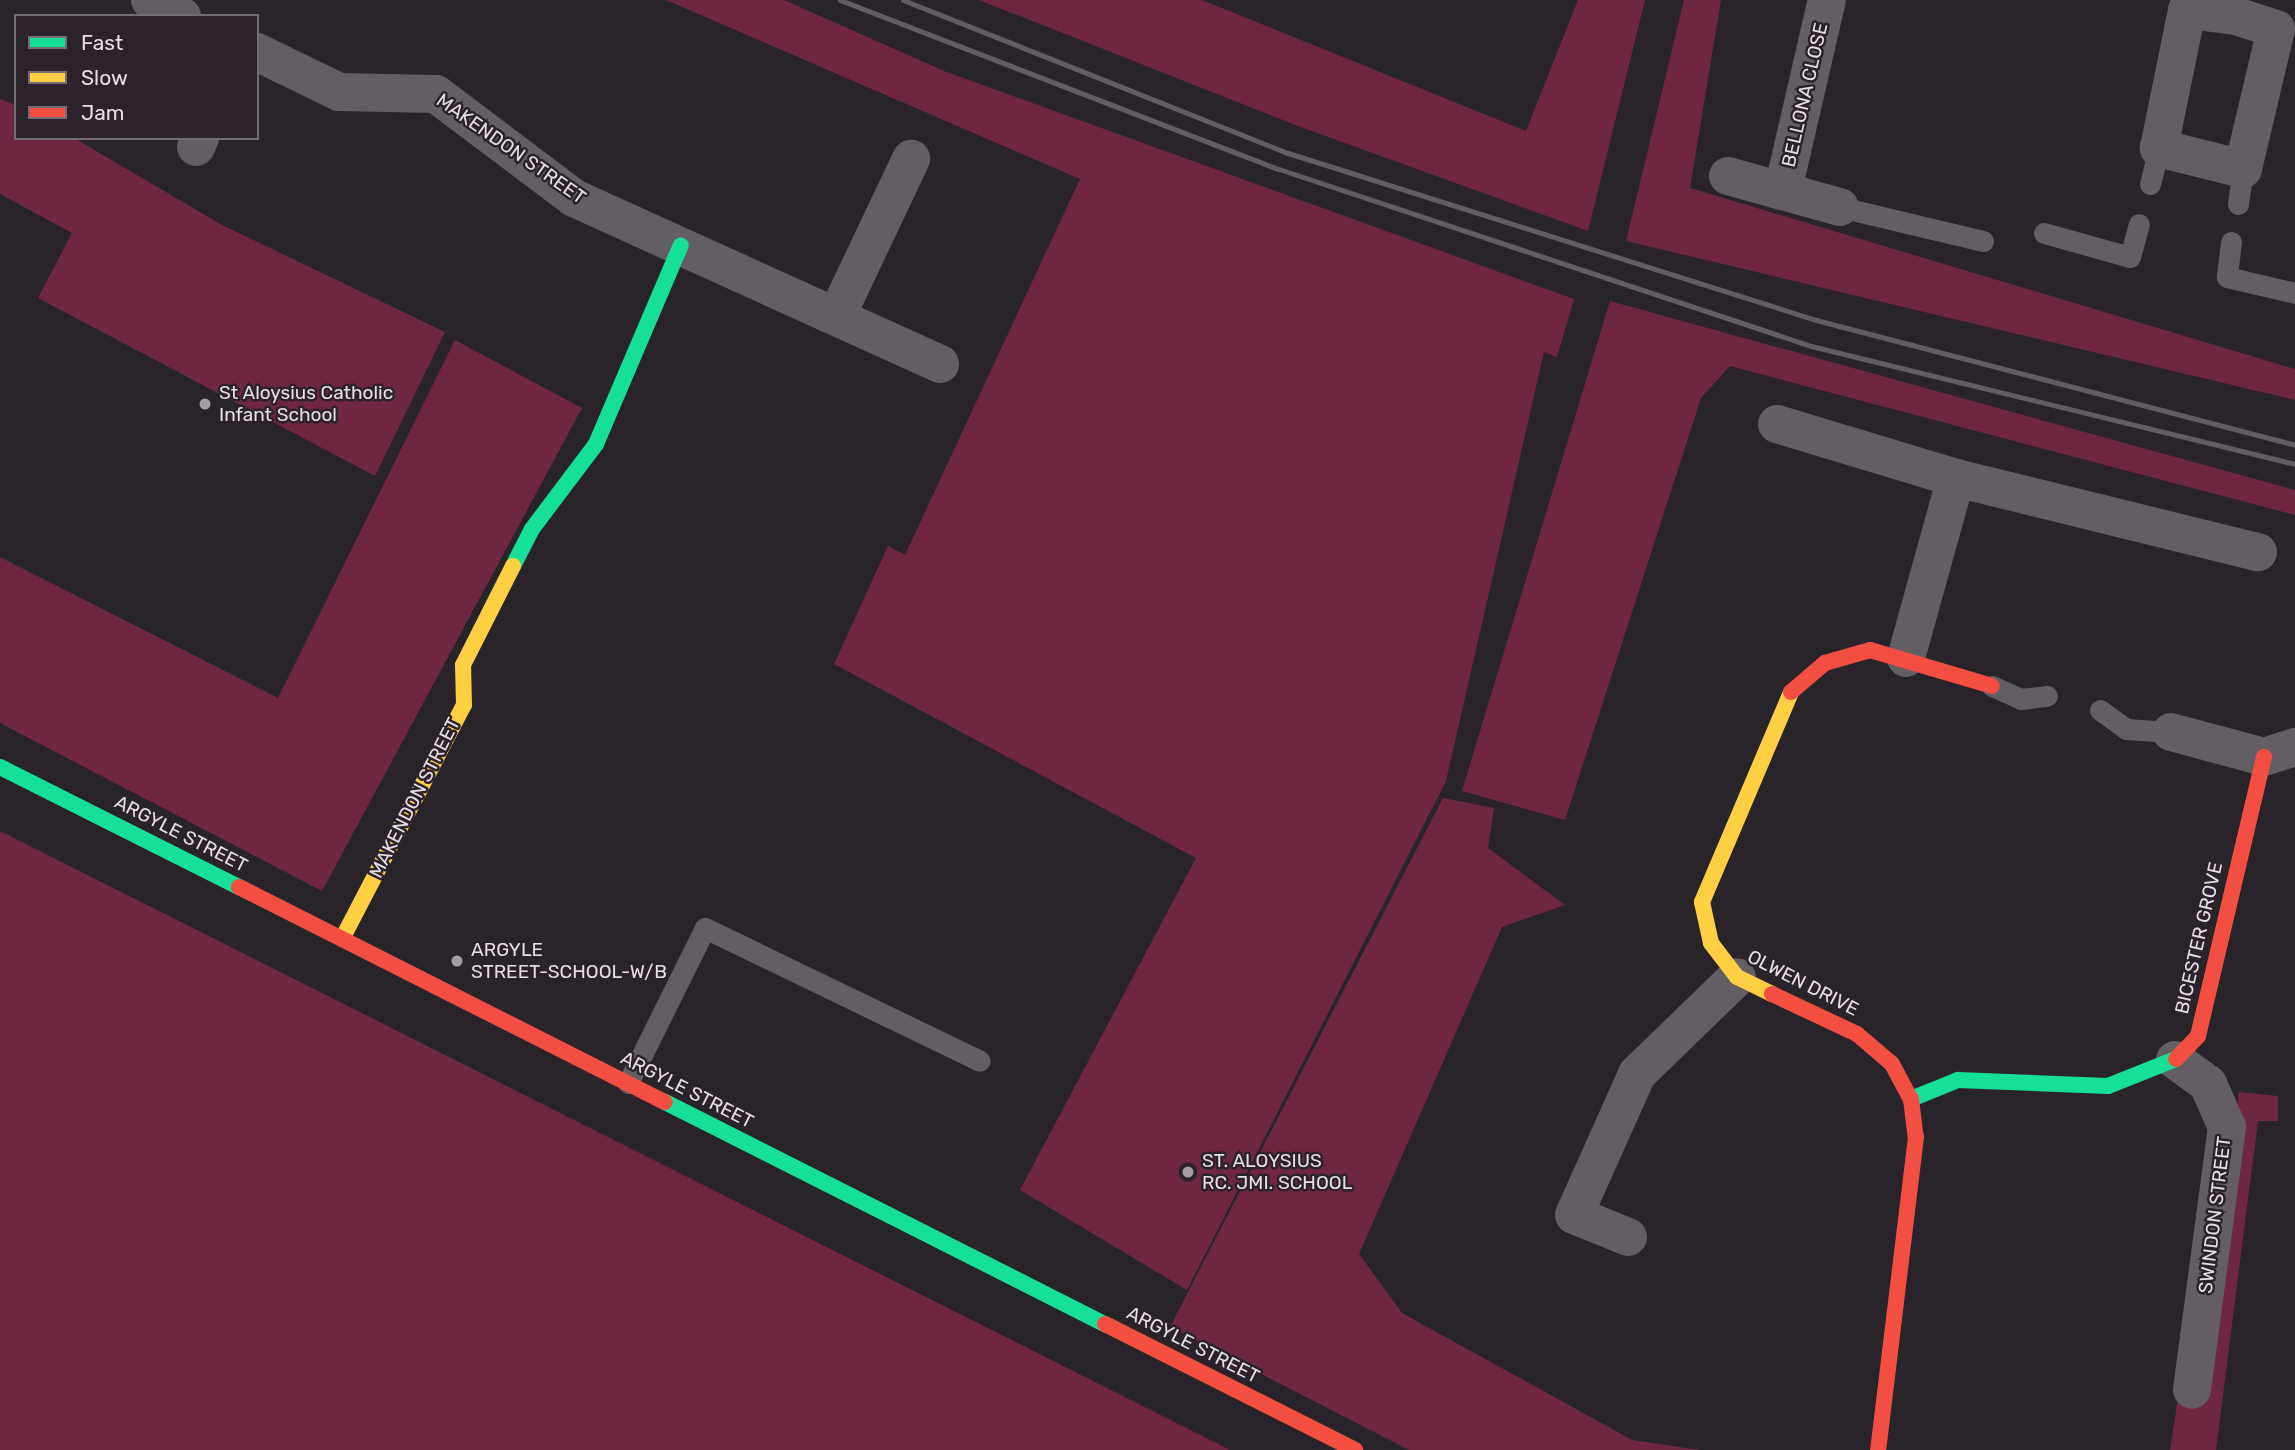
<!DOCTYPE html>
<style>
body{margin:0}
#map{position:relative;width:2295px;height:1450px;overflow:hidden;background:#29242a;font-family:Rubik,sans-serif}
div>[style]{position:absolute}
.green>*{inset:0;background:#6f2741}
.lane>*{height:21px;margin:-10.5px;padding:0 10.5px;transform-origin:10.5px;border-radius:10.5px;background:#625e63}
.street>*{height:38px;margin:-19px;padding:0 19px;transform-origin:19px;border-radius:19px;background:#625e63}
.fast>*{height:16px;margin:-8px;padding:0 8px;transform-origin:8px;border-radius:8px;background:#16e098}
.slow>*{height:16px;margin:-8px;padding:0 8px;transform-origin:8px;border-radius:8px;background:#ffcf43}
.jam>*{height:16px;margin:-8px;padding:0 8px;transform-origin:8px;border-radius:8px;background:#f24e42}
.rail>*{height:5px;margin:-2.5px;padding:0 2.5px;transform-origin:2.5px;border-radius:2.5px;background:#615e61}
.dots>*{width:19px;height:19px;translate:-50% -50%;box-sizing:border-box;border:4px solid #2b222c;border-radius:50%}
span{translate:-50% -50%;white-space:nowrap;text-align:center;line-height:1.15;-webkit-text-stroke:5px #2b222c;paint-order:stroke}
.street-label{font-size:19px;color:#e5dee5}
.poi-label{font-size:19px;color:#e5dee5}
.left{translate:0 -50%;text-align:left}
.legend{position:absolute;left:14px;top:14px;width:245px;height:126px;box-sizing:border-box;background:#2b222c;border:2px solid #756d76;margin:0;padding:9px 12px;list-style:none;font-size:21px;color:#e5dee5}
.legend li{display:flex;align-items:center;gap:14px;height:35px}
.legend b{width:35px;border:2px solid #756d76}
</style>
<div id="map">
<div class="green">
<div style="clip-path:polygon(666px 0,784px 0,944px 71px,1574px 299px,1557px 357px,1544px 352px,1446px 781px,1187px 1290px,1020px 1190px,1196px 858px,834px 664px,888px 546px,905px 555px,1080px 179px)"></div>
<div style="clip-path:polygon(979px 0,1202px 0,1526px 131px,1578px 0,1645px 0,1588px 231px,1298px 126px)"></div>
<div style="clip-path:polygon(1684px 0,1721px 0,1690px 188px,2295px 369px,2295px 400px,1626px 241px)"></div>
<div style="clip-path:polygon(0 99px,16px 105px,16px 138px,74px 138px,222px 225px,445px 332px,375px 476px,38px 298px,72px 233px,0 194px)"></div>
<div style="clip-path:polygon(1610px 301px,2295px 490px,2295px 515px,1730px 366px,1701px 398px,1565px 820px,1462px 791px)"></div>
<div style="clip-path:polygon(455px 340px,582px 408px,322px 891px,0 723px,0 557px,278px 698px)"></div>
<div style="clip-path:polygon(1443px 798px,1494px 808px,1488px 848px,1565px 905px,1502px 927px,1359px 1254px,1402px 1313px,1632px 1440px,1700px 1450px,1409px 1450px,1170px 1327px)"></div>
<div style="clip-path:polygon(0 831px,1230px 1450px,0 1450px)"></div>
<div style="clip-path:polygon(2239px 1092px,2278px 1096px,2278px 1121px,2258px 1121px,2216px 1450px,2170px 1450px,2179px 1392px,2201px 1393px)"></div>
</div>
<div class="lane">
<div style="left:2150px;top:184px;width:37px;rotate:-76deg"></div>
<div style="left:2238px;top:204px;width:35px;rotate:-82deg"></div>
<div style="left:1840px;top:207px;width:147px;rotate:13.4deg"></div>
<div style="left:2044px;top:233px;width:89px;rotate:15.6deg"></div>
<div style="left:2130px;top:257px;width:34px;rotate:-75deg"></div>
<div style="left:2231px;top:242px;width:35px;rotate:97deg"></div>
<div style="left:2227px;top:277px;width:70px;rotate:13.2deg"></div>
<div style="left:1992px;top:686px;width:32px;rotate:24deg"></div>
<div style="left:2021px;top:699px;width:26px;rotate:-7deg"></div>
<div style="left:2100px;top:710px;width:32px;rotate:36deg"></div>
<div style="left:2126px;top:729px;width:45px;rotate:3.8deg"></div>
<div style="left:628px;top:1083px;width:173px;rotate:-63.6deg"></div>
<div style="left:705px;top:928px;width:305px;rotate:25.8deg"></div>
</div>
<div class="street">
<div style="left:150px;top:0;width:36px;rotate:27deg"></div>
<div style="left:2187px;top:10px;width:49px;rotate:7deg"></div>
<div style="left:2236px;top:16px;width:42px;rotate:18deg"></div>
<div style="left:2276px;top:29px;width:144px;rotate:103.3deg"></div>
<div style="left:2243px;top:169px;width:87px;rotate:-166deg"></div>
<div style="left:2159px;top:148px;width:141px;rotate:-78.5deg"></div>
<div style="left:257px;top:52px;width:91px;rotate:26deg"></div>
<div style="left:339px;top:92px;width:97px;rotate:1.2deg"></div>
<div style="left:436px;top:94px;width:173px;rotate:37deg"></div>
<div style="left:574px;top:198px;width:402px;rotate:24.4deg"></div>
<div style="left:196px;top:147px;width:10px;rotate:-66deg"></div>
<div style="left:1728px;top:176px;width:116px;rotate:15.5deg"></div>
<div style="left:1783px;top:190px;width:195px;rotate:-77deg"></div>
<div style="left:837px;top:315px;width:173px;rotate:-64.6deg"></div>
<div style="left:1777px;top:424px;width:187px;rotate:16.8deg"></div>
<div style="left:1956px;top:478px;width:311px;rotate:13.8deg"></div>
<div style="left:1906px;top:658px;width:187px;rotate:-74.5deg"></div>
<div style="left:2171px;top:732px;width:96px;rotate:15deg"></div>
<div style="left:2264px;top:757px;width:33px;rotate:-18deg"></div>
<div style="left:2175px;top:1060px;width:41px;rotate:36deg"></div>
<div style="left:2208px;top:1084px;width:47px;rotate:66.2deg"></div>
<div style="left:2227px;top:1127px;width:265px;rotate:97.6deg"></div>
<div style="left:1628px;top:1237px;width:58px;rotate:-157.8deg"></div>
<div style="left:1574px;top:1215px;width:154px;rotate:-65.9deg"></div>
<div style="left:1637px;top:1074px;width:139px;rotate:-44.1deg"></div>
</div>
<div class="fast">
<div style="left:513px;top:566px;width:42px;rotate:-62.8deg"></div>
<div style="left:532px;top:529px;width:106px;rotate:-53deg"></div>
<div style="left:596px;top:444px;width:216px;rotate:-66.9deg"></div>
<div style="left:0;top:767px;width:267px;rotate:26.7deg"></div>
<div style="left:1911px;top:1099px;width:51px;rotate:-22deg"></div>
<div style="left:1958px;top:1080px;width:150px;rotate:2.3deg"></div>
<div style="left:2108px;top:1086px;width:73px;rotate:-21.7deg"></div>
<div style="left:665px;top:1102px;width:493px;rotate:26.8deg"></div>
</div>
<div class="slow">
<div style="left:342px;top:939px;width:264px;rotate:-62.5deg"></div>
<div style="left:464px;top:705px;width:40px;rotate:-91.4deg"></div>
<div style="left:463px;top:665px;width:111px;rotate:-63.2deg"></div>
<div style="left:1772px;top:994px;width:39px;rotate:-154deg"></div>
<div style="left:1737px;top:977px;width:43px;rotate:-127.4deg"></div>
<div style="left:1711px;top:943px;width:42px;rotate:-102.4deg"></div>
<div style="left:1702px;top:902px;width:228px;rotate:-67deg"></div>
</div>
<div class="jam">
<div style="left:1791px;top:692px;width:45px;rotate:-40.5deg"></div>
<div style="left:1825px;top:663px;width:47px;rotate:-16.1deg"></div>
<div style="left:1870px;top:650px;width:127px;rotate:16.4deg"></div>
<div style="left:239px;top:887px;width:477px;rotate:26.8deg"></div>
<div style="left:1772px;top:994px;width:94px;rotate:25.2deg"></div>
<div style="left:1857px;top:1034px;width:46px;rotate:40.6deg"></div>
<div style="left:1892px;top:1064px;width:40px;rotate:62deg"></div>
<div style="left:1911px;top:1099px;width:38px;rotate:83deg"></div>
<div style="left:1916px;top:1137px;width:315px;rotate:96.9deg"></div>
<div style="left:2176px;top:1059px;width:32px;rotate:-46deg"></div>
<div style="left:2198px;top:1036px;width:287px;rotate:-76.7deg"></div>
<div style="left:1105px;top:1324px;width:280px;rotate:26.7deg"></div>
</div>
<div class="rail">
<div style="left:840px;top:0;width:470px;rotate:21.1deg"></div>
<div style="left:1279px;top:169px;width:561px;rotate:18.4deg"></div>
<div style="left:1811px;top:346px;width:498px;rotate:13.7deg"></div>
<div style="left:903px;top:0;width:414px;rotate:21.7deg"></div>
<div style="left:1288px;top:153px;width:554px;rotate:17.55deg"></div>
<div style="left:1816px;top:320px;width:495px;rotate:14.6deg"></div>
</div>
<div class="dots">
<div style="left:205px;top:404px;background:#a39da4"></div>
<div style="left:457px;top:961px;background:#a39da4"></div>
<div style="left:1188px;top:1172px;background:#a39da4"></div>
</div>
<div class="street-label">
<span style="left:1805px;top:95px;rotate:-77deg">BELLONA CLOSE</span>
<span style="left:511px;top:149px;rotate:35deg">MAKENDON STREET</span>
<span style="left:415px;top:798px;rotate:-63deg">MAKENDON STREET</span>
<span style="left:181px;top:834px;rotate:27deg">ARGYLE STREET</span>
<span style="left:2199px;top:938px;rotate:-77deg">BICESTER GROVE</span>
<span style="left:1803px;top:983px;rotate:27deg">OLWEN DRIVE</span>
<span style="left:687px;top:1090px;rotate:27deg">ARGYLE STREET</span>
<span style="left:2215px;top:1215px;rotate:-83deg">SWINDON STREET</span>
<span style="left:1193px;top:1345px;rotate:27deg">ARGYLE STREET</span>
</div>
<div class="poi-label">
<span class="left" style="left:219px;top:404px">St Aloysius Catholic<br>Infant School</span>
<span class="left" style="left:471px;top:961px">ARGYLE<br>STREET-SCHOOL-W/B</span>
<span class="left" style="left:1202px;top:1172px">ST. ALOYSIUS<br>RC. JMI. SCHOOL</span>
</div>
<ul class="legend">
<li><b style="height:9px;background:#16e098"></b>Fast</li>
<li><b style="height:9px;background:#ffcf43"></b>Slow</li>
<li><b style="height:9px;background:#f24e42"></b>Jam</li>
</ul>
</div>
